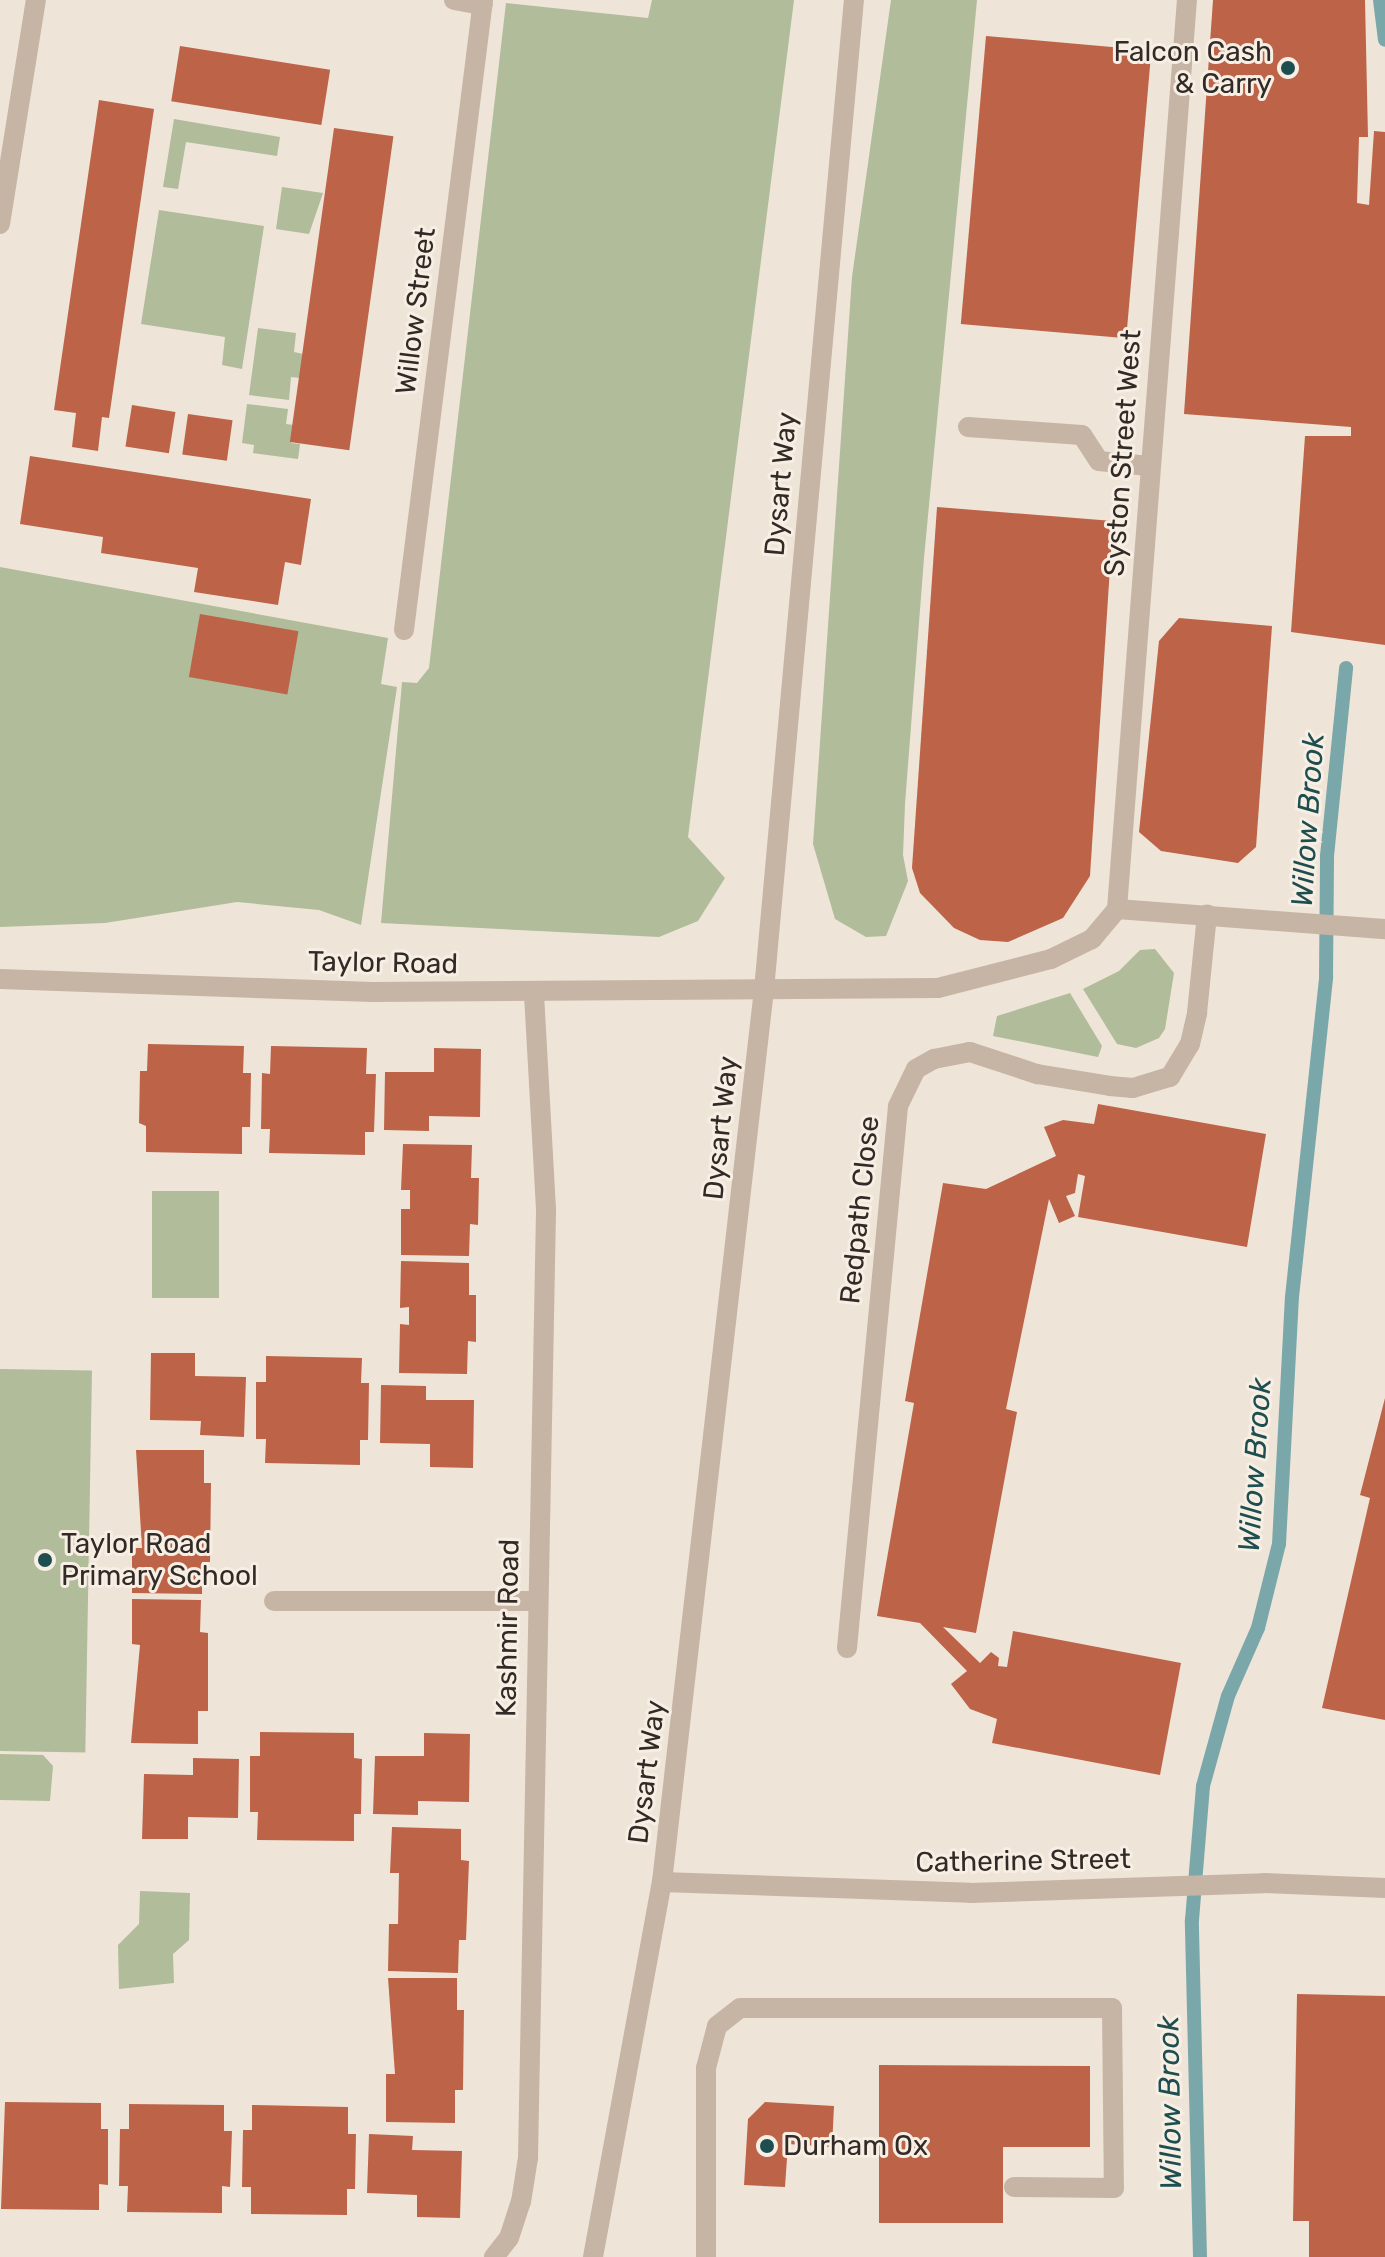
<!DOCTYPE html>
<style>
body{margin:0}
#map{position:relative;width:1385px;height:2257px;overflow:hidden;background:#efe4d8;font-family:Rubik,sans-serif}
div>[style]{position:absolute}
.green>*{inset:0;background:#b1bc9a;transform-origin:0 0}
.stream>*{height:14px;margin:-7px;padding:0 7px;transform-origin:7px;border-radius:7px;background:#7aa8aa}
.building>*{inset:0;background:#bd6348;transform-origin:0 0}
.service>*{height:20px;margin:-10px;padding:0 10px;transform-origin:10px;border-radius:10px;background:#c6b4a5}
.minor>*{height:20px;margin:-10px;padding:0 10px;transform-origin:10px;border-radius:10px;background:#c6b4a5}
.tertiary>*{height:20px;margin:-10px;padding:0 10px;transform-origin:10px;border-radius:10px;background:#c6b4a5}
.dots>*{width:22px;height:22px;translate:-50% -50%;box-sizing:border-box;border:4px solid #f7eee4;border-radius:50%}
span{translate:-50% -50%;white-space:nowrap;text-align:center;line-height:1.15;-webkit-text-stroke:6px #f7eee4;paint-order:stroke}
.poi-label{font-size:28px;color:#322a26}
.right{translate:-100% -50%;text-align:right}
.left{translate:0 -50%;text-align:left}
.street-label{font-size:28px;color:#322a26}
.water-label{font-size:30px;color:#1f4e50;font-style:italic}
</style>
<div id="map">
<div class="green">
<div style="clip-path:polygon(652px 0,794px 0,688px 837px,725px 878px,698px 921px,659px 937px,381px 923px,402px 682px,417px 683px,429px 668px,506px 3px,648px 18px)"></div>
<div style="clip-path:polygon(891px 0,977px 0,924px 558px,905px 804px,903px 855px,908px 881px,886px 936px,866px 937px,835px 919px,813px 844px,852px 277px)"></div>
<div style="clip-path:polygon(174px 119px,280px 137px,277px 156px,186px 142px,178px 189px,163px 187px)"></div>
<div style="clip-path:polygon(282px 187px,323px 193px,309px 234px,276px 229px)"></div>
<div style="clip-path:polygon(159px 210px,264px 226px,242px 369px,222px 365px,225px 337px,141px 324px)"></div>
<div style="clip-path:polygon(258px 328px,296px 333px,294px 352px,303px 354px,300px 378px,291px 377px,289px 400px,249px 395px)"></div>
<div style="clip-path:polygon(247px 404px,288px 409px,286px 424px,294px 425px,291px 443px,300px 444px,298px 459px,253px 453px,254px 445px,242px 443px)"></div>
<div style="clip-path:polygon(0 567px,388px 638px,381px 684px,397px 687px,361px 925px,319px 910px,237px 902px,105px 923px,0 927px)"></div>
<div style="clip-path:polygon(1155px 949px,1174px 973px,1165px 1029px,1159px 1038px,1136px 1048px,1117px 1044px,1083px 989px,1119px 971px,1140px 950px)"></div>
<div style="clip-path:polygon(1070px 993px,1102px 1046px,1098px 1057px,993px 1036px,997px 1016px)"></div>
<div style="left:152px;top:1191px;width:67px;height:107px"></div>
<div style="left:0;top:1369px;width:92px;height:382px;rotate:1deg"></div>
<div style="clip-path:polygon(0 1754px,43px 1755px,53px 1766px,50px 1801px,0 1800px)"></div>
<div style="clip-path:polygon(140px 1891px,190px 1893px,189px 1940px,173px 1954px,174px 1983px,119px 1989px,118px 1945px,139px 1924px)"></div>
</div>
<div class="stream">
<div style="left:1380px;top:0;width:40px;rotate:82.9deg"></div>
<div style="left:1200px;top:2257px;width:337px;rotate:-91.4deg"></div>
<div style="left:1192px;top:1920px;width:134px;rotate:-85.3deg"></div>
<div style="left:1203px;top:1786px;width:93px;rotate:-74.5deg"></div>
<div style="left:1228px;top:1696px;width:74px;rotate:-66.2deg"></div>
<div style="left:1258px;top:1628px;width:87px;rotate:-76deg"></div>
<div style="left:1279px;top:1544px;width:247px;rotate:-87deg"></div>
<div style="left:1292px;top:1297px;width:322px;rotate:-83.9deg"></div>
<div style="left:1326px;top:977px;width:121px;rotate:-89.5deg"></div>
<div style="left:1327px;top:856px;width:189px;rotate:-84.2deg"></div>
</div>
<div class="building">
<div style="clip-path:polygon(1213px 0,1365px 0,1368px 137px,1359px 137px,1357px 203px,1369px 205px,1374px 131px,1385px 132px,1385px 645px,1291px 632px,1305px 436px,1351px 436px,1351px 427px,1184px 414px)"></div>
<div style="left:986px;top:36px;width:166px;height:289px;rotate:5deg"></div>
<div style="left:180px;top:46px;width:152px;height:56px;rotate:9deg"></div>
<div style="clip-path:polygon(99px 100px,154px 109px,109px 418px,102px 417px,98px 451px,72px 447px,76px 413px,54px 410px)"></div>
<div style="left:334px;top:128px;width:60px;height:317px;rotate:8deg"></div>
<div style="left:132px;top:405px;width:44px;height:42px;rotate:9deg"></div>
<div style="left:188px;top:414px;width:45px;height:41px;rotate:8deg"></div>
<div style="clip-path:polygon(30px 456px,311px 499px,301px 565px,285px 562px,278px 605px,194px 592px,198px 568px,101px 553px,103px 537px,20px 524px)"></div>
<div style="clip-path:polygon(937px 507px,1113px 521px,1090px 876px,1063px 918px,1008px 942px,980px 940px,954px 928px,920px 893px,912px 868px)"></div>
<div style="left:200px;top:614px;width:100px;height:64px;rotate:10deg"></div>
<div style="clip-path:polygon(1179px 618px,1272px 626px,1256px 847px,1238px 863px,1161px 851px,1139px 832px,1159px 641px)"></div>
<div style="clip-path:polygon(148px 1044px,244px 1046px,243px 1073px,251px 1073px,250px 1127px,242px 1127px,242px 1154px,146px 1152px,146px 1126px,139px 1123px,140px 1071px,147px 1071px)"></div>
<div style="clip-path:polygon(271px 1046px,367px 1048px,366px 1074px,376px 1074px,374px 1132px,365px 1132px,365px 1155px,269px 1153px,270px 1129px,261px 1129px,262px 1073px,270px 1074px)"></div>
<div style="clip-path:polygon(434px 1048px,481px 1049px,480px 1117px,429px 1116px,429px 1131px,384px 1130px,385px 1072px,434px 1072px)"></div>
<div style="clip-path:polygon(1098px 1104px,1266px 1134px,1247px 1247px,1078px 1217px,1085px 1176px,1078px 1174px,1075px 1193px,1066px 1196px,1075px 1216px,1059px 1223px,1049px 1199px,1006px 1409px,1017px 1412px,976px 1633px,943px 1627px,980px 1663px,991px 1652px,999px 1658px,998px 1666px,1007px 1667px,1013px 1631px,1181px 1663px,1160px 1775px,992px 1743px,997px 1719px,970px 1709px,951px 1684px,967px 1671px,920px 1623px,877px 1616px,914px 1403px,905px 1401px,943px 1183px,986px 1189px,1056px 1156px,1044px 1127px,1063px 1120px,1094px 1124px)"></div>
<div style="clip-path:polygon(403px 1144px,472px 1145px,471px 1178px,479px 1178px,478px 1225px,470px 1224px,469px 1256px,401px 1255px,401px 1209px,410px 1209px,410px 1190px,401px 1190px)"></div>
<div style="clip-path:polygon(401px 1261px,469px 1263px,469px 1295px,476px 1295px,476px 1342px,468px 1341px,467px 1374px,399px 1373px,400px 1324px,409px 1325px,409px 1307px,400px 1308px)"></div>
<div style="clip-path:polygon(151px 1353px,195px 1353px,195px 1376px,246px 1377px,244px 1437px,200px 1435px,201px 1421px,150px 1420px)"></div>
<div style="clip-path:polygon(266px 1356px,362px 1358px,361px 1383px,369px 1383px,368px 1440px,360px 1440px,360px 1465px,265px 1463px,266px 1439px,256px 1439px,256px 1382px,266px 1382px)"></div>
<div style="clip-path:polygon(381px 1385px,426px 1386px,426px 1400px,474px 1400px,473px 1468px,430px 1467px,430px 1444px,380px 1443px)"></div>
<div style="clip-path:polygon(1385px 1398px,1385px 1720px,1322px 1708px,1370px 1498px,1360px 1495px)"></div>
<div style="clip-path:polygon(136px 1450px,204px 1450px,204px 1483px,211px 1483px,210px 1562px,202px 1562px,202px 1594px,132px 1593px,132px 1548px,142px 1548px)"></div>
<div style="clip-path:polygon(132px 1599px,201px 1600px,200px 1632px,208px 1633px,208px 1711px,198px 1711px,198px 1744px,131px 1743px,140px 1645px,132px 1644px)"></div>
<div style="clip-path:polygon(260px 1732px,354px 1733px,354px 1758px,362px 1759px,361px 1814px,354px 1814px,354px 1841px,257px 1840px,258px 1812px,250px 1812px,250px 1756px,260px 1756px)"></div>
<div style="clip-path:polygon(424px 1733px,470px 1734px,469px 1802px,418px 1801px,418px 1815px,373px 1814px,375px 1756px,424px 1756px)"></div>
<div style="clip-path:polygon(193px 1758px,239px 1759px,238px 1818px,188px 1817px,188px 1839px,142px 1839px,144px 1774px,193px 1775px)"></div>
<div style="clip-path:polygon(392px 1827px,461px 1829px,461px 1860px,469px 1861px,466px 1940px,459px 1940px,458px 1973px,388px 1971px,389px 1924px,398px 1924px,399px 1873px,390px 1873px)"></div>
<div style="clip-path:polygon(388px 1978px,457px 1978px,457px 2010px,464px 2010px,463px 2090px,455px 2090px,455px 2123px,386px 2122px,386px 2074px,395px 2074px)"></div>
<div style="clip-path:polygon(1297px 1994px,1385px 1996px,1385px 2257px,1309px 2257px,1309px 2221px,1293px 2221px)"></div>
<div style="clip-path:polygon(879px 2065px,1090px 2066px,1090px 2147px,1003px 2147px,1003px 2223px,879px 2223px)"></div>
<div style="clip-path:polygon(5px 2102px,101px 2103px,101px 2129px,108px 2129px,108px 2185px,99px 2184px,99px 2210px,1px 2209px)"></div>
<div style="clip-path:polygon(765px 2102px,834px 2106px,832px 2147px,788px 2144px,785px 2187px,744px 2185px,748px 2119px)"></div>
<div style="clip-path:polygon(129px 2104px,224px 2105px,224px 2131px,232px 2131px,230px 2187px,222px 2186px,222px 2213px,127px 2212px,128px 2186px,119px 2186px,120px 2129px,129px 2129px)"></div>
<div style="clip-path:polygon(252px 2105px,348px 2107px,348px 2134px,356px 2134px,355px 2189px,347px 2189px,347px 2215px,251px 2214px,251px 2187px,242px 2187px,243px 2130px,252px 2130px)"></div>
<div style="clip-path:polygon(369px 2134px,413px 2136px,412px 2150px,462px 2151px,460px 2218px,417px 2217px,417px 2195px,367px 2193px)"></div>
</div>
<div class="service">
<div style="left:968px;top:427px;width:114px;rotate:4deg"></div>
<div style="left:1082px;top:435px;width:31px;rotate:57deg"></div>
<div style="left:1099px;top:461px;width:50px;rotate:5.7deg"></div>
<div style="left:274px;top:1601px;width:262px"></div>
<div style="left:880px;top:2008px;width:232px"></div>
<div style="left:1112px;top:2008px;width:180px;rotate:89.4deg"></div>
<div style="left:1114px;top:2188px;width:100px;rotate:-179.4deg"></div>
</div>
<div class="minor">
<div style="left:454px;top:0;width:29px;rotate:10deg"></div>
<div style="left:0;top:224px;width:227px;rotate:-80.9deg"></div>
<div style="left:404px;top:630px;width:635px;rotate:-82.85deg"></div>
<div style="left:1117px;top:909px;width:912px;rotate:-85.6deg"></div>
<div style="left:0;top:979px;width:372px;rotate:2deg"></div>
<div style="left:372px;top:992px;width:566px;rotate:-0.4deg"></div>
<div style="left:938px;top:988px;width:117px;rotate:-14.4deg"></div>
<div style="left:1051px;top:959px;width:46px;rotate:-26deg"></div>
<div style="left:1092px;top:939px;width:39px;rotate:-50deg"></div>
<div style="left:1117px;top:909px;width:269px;rotate:4.3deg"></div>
<div style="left:847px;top:1648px;width:544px;rotate:-84.62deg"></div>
<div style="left:898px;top:1106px;width:41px;rotate:-64.1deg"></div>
<div style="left:916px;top:1069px;width:21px;rotate:-29deg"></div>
<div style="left:934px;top:1059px;width:37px;rotate:-11deg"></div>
<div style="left:970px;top:1052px;width:71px;rotate:18.2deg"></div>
<div style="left:1037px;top:1074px;width:74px;rotate:9.3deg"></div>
<div style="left:1110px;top:1086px;width:23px;rotate:5deg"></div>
<div style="left:1133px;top:1088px;width:39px;rotate:-17deg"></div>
<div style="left:1170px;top:1077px;width:39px;rotate:-59deg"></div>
<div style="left:1190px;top:1044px;width:32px;rotate:-77deg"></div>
<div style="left:1197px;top:1013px;width:99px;rotate:-84.2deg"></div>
<div style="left:494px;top:2257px;width:24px;rotate:-52deg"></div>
<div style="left:509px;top:2238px;width:38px;rotate:-72deg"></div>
<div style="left:521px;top:2202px;width:45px;rotate:-81deg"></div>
<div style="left:528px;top:2158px;width:949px;rotate:-88.91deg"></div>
<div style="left:546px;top:1209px;width:217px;rotate:-93.2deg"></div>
<div style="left:706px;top:2257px;width:189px;rotate:-90deg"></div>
<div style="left:706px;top:2068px;width:43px;rotate:-75.3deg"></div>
<div style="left:717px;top:2026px;width:29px;rotate:-38deg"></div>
<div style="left:740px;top:2008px;width:140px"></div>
</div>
<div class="tertiary">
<div style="left:662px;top:1882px;width:308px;rotate:2deg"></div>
<div style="left:970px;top:1893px;width:294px;rotate:-1.9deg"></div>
<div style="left:1264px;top:1883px;width:121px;rotate:2.4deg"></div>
<div style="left:593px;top:2257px;width:381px;rotate:-79.6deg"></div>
<div style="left:662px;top:1882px;width:898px;rotate:-83.48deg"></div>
<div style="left:764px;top:990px;width:994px;rotate:-84.81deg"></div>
</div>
<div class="dots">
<div style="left:1288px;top:68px;background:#1f4e50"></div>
<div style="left:45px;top:1560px;background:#1f4e50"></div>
<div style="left:767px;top:2146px;background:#1f4e50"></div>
</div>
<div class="poi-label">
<span class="right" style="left:1272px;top:68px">Falcon Cash<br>&amp; Carry</span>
<span class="left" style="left:61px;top:1560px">Taylor Road<br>Primary School</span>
<span class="left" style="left:783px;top:2146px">Durham Ox</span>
</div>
<div class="street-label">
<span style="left:416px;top:311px;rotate:-83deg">Willow Street</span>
<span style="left:1123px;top:453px;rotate:-86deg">Syston Street West</span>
<span style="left:781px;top:484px;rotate:-85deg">Dysart Way</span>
<span style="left:383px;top:963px;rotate:1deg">Taylor Road</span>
<span style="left:721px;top:1128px;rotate:-84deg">Dysart Way</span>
<span style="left:860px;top:1210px;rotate:-84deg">Redpath Close</span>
<span style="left:508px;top:1628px;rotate:-89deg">Kashmir Road</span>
<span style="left:647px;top:1772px;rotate:-83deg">Dysart Way</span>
<span style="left:1023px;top:1861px;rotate:-1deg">Catherine Street</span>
</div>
<div class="water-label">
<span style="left:1308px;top:820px;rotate:-86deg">Willow Brook</span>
<span style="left:1255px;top:1465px;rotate:-86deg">Willow Brook</span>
<span style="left:1170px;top:2103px;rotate:-91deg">Willow Brook</span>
</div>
</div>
